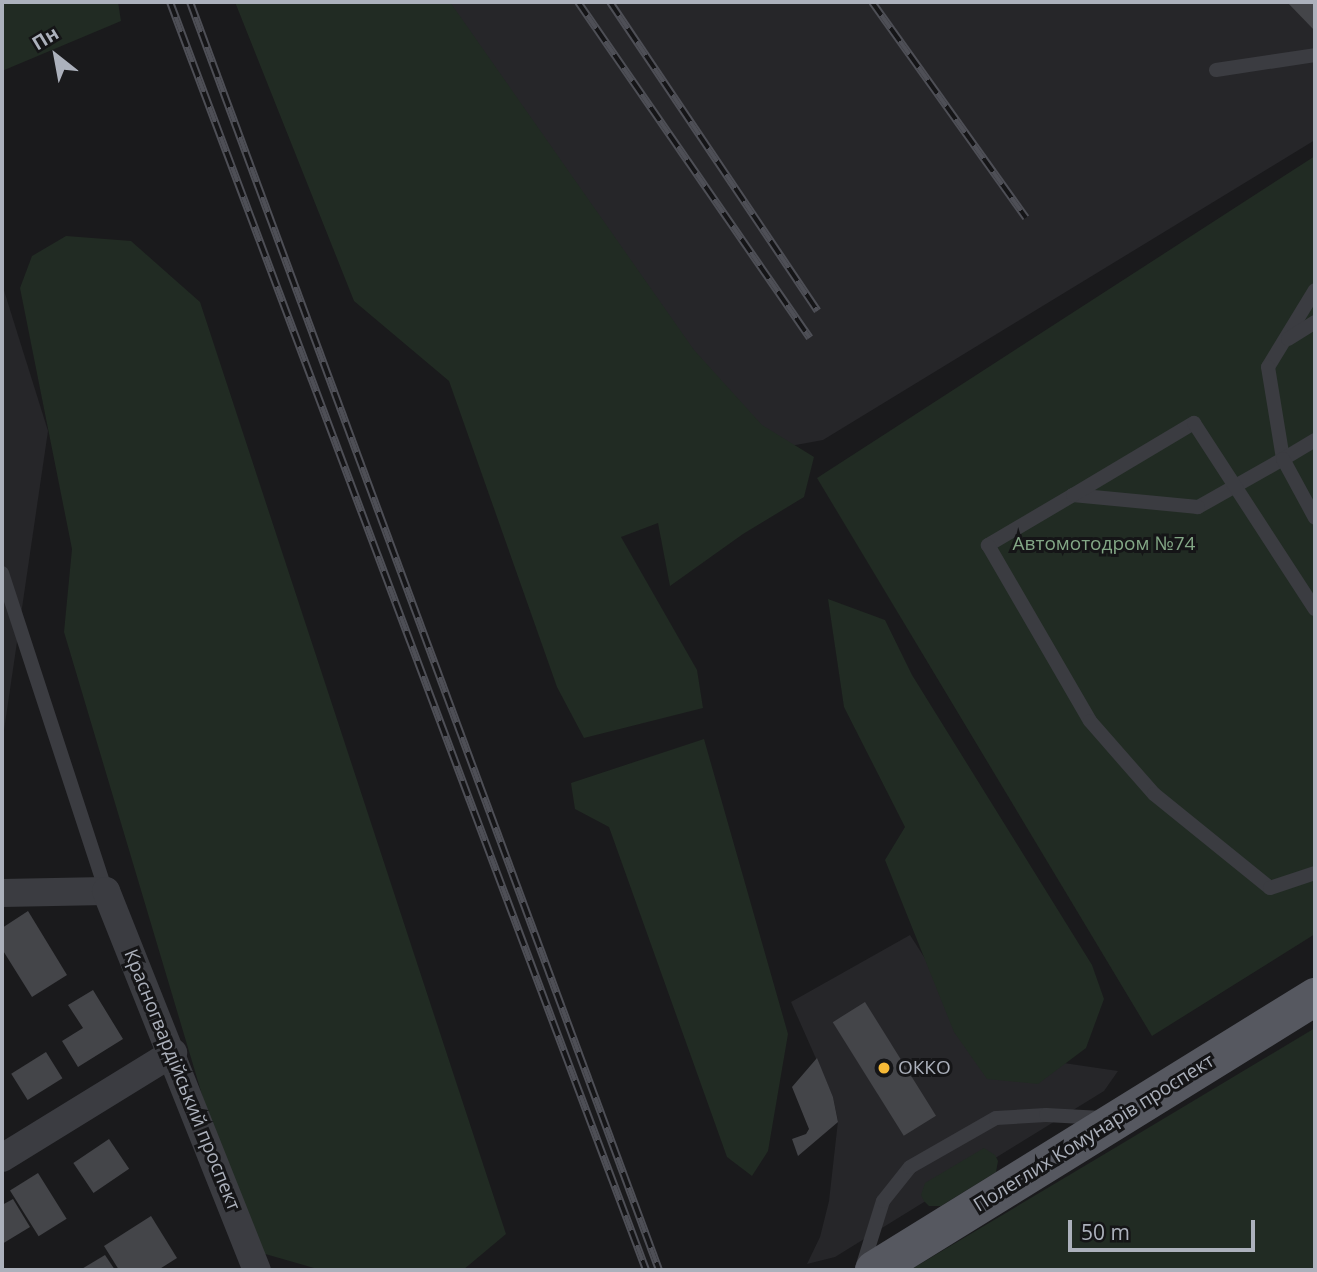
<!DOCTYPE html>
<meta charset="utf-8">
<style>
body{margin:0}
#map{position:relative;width:1317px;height:1272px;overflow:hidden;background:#1a1a1c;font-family:"Open Sans",sans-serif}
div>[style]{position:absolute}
.built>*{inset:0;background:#262629}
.green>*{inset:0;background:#212b23}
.building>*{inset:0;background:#444549;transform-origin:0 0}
.service>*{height:14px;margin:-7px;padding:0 7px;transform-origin:7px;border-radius:7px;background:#3b3c41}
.minor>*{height:28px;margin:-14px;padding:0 14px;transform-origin:14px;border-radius:14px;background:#3b3c41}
.primary>*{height:38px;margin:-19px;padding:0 19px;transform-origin:19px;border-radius:19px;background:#565860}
.rail>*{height:8px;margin-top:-4px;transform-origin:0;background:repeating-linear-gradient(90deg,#151517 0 16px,#4e4f56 0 32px);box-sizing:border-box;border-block:2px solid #4e4f56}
.dots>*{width:19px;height:19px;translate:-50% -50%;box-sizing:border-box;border:4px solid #151517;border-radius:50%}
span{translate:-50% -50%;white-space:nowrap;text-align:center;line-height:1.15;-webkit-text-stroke:6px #151517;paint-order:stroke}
.park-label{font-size:19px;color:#83a786}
.poi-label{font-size:19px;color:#acb1bc}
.left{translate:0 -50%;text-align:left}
.street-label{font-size:19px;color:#acb1bc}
.frame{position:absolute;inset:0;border:4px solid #acb1bc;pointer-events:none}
.north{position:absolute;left:21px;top:21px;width:70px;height:70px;-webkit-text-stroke:5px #151517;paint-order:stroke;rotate:329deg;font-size:19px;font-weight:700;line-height:28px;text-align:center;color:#acb1bc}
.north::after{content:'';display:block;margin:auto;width:24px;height:32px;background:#acb1bc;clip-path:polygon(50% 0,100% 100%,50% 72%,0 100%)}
.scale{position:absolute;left:1068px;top:1220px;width:187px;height:32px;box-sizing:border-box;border:4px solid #acb1bc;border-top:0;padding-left:9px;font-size:21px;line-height:24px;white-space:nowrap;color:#acb1bc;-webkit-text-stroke:5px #151517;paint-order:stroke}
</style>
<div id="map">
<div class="built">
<div style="clip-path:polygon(401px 2px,1315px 2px,1315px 140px,823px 440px,774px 449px)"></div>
<div style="clip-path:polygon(2px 284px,48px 431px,2px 744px)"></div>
<div style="clip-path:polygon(910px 935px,947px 993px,1050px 1061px,1118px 1071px,1104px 1091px,835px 1257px,807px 1264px,820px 1237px,829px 1201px,838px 1121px,833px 1097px,791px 1002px)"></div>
</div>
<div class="green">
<div style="clip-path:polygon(2px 2px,118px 2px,121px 21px,2px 71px)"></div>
<div style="clip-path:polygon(235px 2px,450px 2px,694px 350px,762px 425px,814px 457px,804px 497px,743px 534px,670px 586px,658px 523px,621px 537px,697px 670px,703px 708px,584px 738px,557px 687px,449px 381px,354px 301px)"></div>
<div style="clip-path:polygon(1315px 156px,1315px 934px,1152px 1036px,817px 478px)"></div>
<div style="clip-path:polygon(66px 236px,131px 241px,200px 302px,506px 1234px,463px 1270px,321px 1270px,248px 1249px,64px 632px,72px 549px,20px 288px,32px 256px)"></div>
<div style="clip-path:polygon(828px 599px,885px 620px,912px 675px,1092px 965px,1104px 999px,1086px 1048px,1038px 1084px,987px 1079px,954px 1032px,885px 860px,905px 827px,844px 707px)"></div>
<div style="clip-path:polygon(704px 739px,788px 1034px,768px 1151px,752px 1176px,727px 1157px,609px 827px,575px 809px,571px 783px)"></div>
<div style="clip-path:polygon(1315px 1028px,1315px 1270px,910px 1270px,1113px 1149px)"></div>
<div style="clip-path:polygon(984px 1148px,995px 1155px,998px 1161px,996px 1172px,941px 1206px,929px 1206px,924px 1201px,921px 1195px,925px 1183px)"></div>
</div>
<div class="building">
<div style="clip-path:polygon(1287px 2px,1315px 2px,1315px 31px)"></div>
<div style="clip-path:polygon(28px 911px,67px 975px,32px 997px,2px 949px,2px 928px)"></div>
<div style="clip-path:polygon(93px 990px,123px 1039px,78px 1067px,62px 1041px,83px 1028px,68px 1005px)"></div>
<div style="left:865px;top:1002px;width:134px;height:38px;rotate:58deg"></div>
<div style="left:46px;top:1052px;width:31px;height:41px;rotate:58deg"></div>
<div style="clip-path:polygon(817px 1058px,833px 1097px,838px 1122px,798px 1156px,792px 1139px,806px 1134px,809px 1129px,792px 1087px)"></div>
<div style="left:109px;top:1139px;width:36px;height:43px;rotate:56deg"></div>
<div style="left:38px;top:1173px;width:54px;height:33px;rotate:58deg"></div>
<div style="clip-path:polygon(13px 1199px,30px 1227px,2px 1244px,2px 1205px)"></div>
<div style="clip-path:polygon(151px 1216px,177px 1258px,158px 1270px,119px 1270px,104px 1246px)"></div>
<div style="clip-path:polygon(105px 1255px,115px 1270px,80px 1270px)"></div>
</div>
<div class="service">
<div style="left:1216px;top:70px;width:100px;rotate:-8.6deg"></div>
<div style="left:1315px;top:290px;width:90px;rotate:121.4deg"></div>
<div style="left:1268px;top:367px;width:93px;rotate:80.7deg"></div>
<div style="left:1283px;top:459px;width:98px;rotate:150.5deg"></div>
<div style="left:1198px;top:507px;width:126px;rotate:-174.5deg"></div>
<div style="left:1073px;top:495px;width:99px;rotate:149.5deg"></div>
<div style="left:988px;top:545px;width:203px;rotate:59.9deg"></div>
<div style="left:1090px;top:721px;width:97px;rotate:48.8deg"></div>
<div style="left:1154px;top:794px;width:149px;rotate:39deg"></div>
<div style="left:1270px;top:888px;width:47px;rotate:-18.4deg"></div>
<div style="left:1288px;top:339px;width:32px;rotate:-32deg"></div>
<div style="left:1315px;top:440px;width:37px;rotate:149deg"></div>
<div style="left:1283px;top:459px;width:67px;rotate:61.5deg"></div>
<div style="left:1073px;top:495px;width:141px;rotate:-30.8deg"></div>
<div style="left:1194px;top:423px;width:222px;rotate:57deg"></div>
<div style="left:2px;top:573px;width:335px;rotate:71.9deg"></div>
<div style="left:862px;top:1268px;width:70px;rotate:-72.6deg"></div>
<div style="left:883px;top:1201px;width:43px;rotate:-51.5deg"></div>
<div style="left:910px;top:1167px;width:99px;rotate:-29.7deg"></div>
<div style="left:996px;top:1118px;width:50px;rotate:-3.4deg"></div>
<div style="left:1046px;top:1115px;width:56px;rotate:3.1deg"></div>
</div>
<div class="minor">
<div style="left:2px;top:893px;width:104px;rotate:-1.1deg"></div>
<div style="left:106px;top:891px;width:408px;rotate:68.3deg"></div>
<div style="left:2px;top:1158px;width:201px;rotate:-31.6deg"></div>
</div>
<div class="primary">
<div style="left:874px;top:1270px;width:519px;rotate:-31.76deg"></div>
</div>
<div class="rail">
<div style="left:170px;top:2px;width:1354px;rotate:69.42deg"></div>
<div style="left:190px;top:2px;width:1352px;rotate:69.7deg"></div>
<div style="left:578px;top:2px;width:408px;rotate:55.4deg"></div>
<div style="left:610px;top:2px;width:372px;rotate:56.1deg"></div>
<div style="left:872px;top:2px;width:265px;rotate:54.5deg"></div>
</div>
<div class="dots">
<div style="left:884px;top:1068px;background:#f7ba37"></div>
</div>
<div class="park-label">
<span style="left:1104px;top:544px">Автомотодром №74</span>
</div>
<div class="poi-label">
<span class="left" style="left:898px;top:1068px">ОККО</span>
</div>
<div class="street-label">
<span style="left:182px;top:1080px;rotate:68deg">Красногвардійський проспект</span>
<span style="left:1094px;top:1133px;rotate:-32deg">Полеглих Комунарів проспект</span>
</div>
<div class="frame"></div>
<div class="north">Пн</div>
<div class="scale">50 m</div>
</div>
